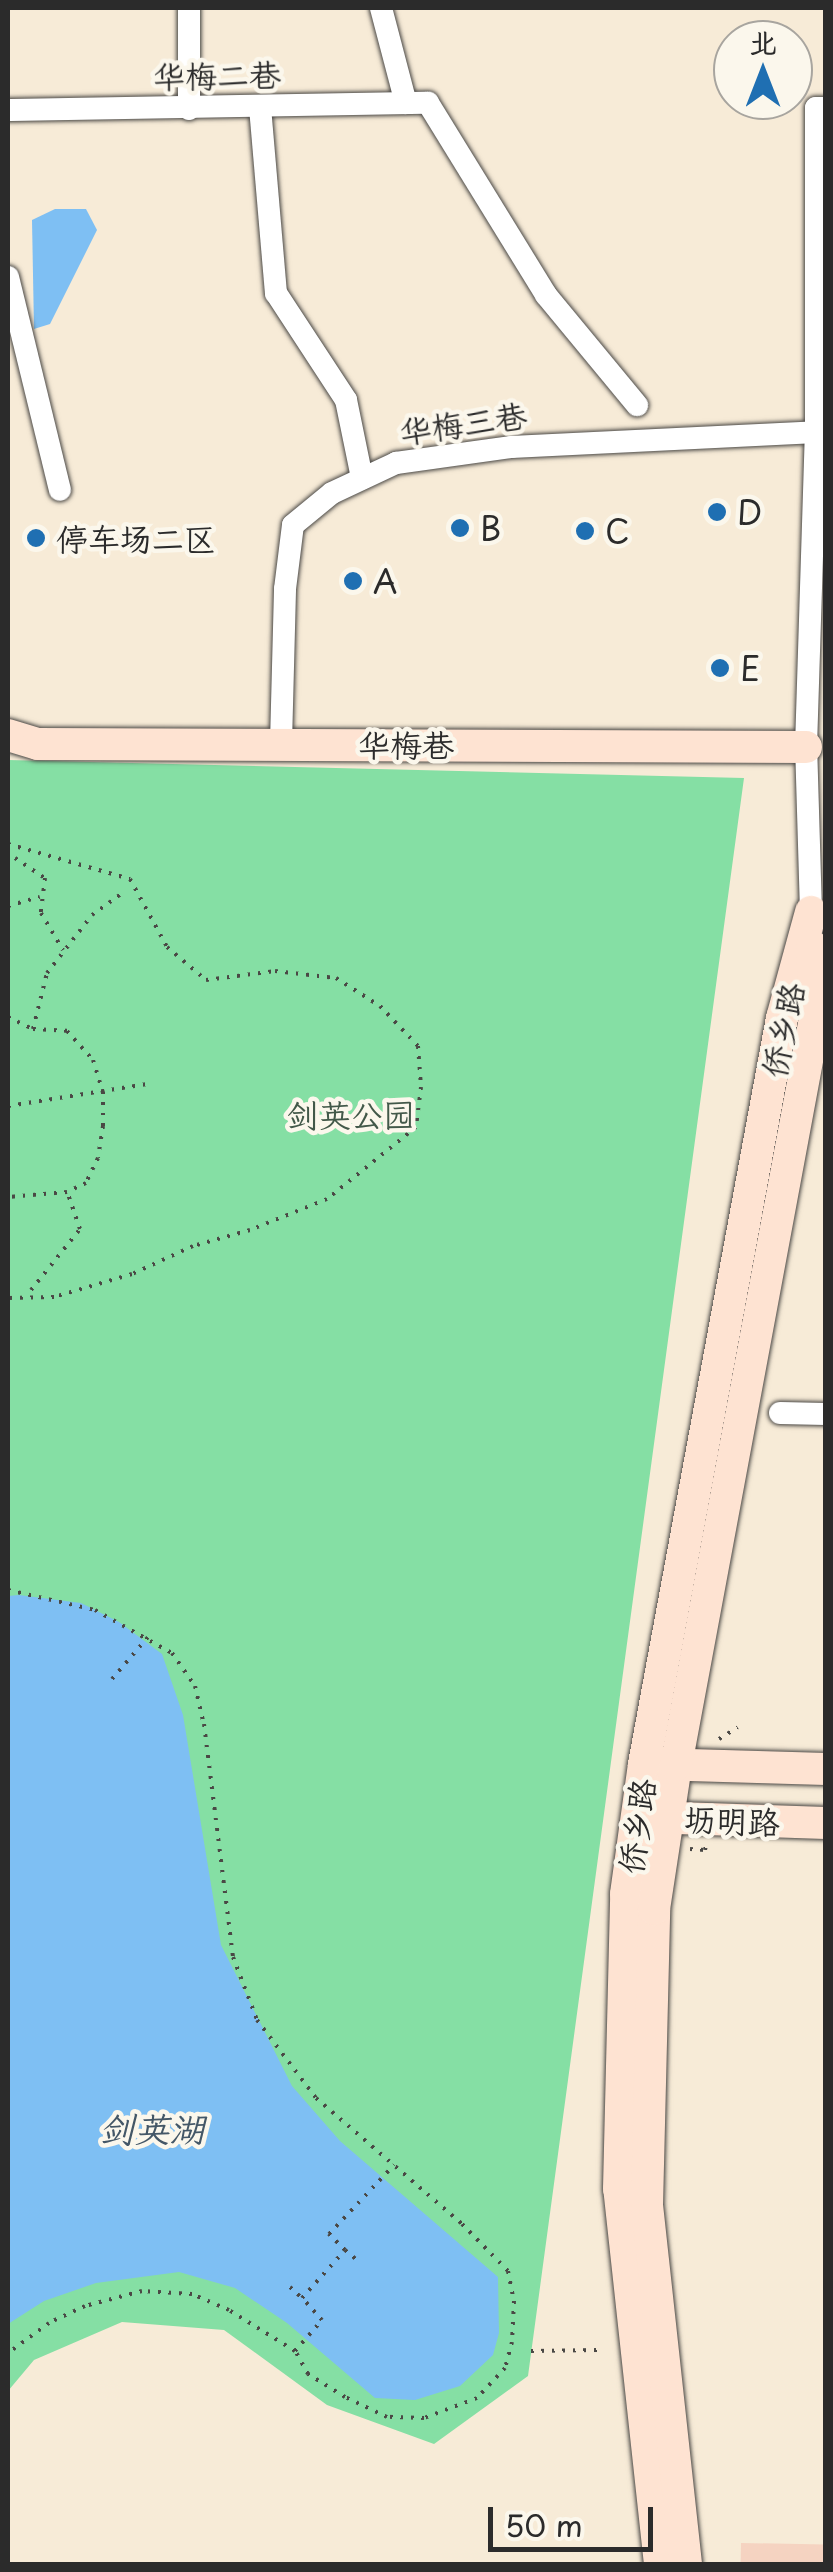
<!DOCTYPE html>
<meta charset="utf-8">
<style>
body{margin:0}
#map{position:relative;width:833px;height:2572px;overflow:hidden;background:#f7ebd7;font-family:"Playpen Sans","LXGW WenKai TC",sans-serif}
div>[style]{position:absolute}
.built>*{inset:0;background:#f5d3c1;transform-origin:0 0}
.green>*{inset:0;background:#85dfa4}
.water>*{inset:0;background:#7ebff3}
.path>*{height:4px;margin-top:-2px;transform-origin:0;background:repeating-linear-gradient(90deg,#4a4845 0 2.5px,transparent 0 10.5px)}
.roads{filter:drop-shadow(0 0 2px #4a4845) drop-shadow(0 0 2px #4a4845)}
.street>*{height:22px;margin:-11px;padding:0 11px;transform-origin:11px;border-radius:11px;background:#fff}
.secondary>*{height:32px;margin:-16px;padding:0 16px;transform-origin:16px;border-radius:16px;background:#fee3d2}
.dots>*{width:28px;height:28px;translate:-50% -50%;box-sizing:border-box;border:5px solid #fbf7ec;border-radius:50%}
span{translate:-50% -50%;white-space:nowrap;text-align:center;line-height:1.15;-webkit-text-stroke:9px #fbf7ec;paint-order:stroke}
.street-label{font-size:32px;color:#2b2b2b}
.poi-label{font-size:32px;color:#2b2b2b}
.left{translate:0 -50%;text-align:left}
.park-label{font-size:32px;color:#425849}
.water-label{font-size:35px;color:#445767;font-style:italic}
.frame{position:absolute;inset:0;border:10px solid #2b2b2b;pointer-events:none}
.north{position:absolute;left:713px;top:20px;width:100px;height:100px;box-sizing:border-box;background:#fbf7ec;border:2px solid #a8a59f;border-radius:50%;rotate:0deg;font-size:28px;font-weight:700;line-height:40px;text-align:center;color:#2b2b2b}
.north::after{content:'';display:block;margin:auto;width:35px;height:45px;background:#1f6fb2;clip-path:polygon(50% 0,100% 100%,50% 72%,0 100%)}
.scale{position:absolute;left:488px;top:2507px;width:165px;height:45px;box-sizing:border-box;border:5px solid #2b2b2b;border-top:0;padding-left:12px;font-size:30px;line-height:35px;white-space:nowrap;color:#2b2b2b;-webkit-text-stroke:8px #fbf7ec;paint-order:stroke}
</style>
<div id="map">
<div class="built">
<div style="left:741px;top:2543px;width:84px;height:21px;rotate:1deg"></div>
</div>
<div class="green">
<div style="clip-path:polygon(8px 760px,744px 778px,528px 2376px,434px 2444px,327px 2405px,224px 2330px,122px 2322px,34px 2360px,8px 2391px)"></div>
</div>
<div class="water">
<div style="clip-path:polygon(55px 209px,86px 209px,97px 230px,50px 324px,34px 329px,32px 220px)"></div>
<div style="clip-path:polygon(19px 1595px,81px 1603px,119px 1622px,162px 1654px,183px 1715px,221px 1945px,292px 2086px,340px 2141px,498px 2277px,499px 2333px,493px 2355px,460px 2386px,415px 2400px,375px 2398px,287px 2323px,235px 2288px,179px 2272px,96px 2283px,44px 2301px,8px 2324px,8px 1596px)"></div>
</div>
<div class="path">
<div style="left:8px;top:844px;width:127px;rotate:16deg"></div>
<div style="left:130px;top:879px;width:77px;rotate:61.4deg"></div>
<div style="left:167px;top:947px;width:51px;rotate:40.2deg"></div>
<div style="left:206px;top:980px;width:70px;rotate:-7.4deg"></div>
<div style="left:275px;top:971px;width:61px;rotate:6.5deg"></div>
<div style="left:336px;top:978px;width:52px;rotate:32.5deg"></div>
<div style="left:380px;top:1006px;width:55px;rotate:46.5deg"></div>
<div style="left:418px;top:1046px;width:41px;rotate:85.8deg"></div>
<div style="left:421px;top:1087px;width:40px;rotate:97.1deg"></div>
<div style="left:416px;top:1127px;width:114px;rotate:141deg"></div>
<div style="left:327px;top:1199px;width:83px;rotate:158.1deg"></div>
<div style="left:250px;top:1230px;width:59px;rotate:164.3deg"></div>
<div style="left:193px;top:1246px;width:67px;rotate:155.3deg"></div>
<div style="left:132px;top:1274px;width:81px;rotate:163.6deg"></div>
<div style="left:54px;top:1297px;width:46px;rotate:178.8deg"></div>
<div style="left:15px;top:858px;width:36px;rotate:34deg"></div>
<div style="left:45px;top:878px;width:35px;rotate:97deg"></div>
<div style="left:41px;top:913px;width:43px;rotate:59.3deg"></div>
<div style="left:8px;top:906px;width:33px;rotate:-16deg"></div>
<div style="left:8px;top:1017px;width:28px;rotate:26deg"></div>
<div style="left:33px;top:1029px;width:34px;rotate:3deg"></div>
<div style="left:67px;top:1031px;width:39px;rotate:48deg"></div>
<div style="left:93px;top:1060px;width:34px;rotate:73deg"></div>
<div style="left:103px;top:1092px;width:34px;rotate:90deg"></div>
<div style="left:103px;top:1126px;width:32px;rotate:99deg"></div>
<div style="left:98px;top:1158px;width:28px;rotate:116deg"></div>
<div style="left:86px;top:1183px;width:21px;rotate:155deg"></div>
<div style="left:67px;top:1192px;width:59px;rotate:175.2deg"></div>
<div style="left:33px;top:1029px;width:58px;rotate:-76deg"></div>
<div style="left:47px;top:973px;width:73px;rotate:-52.2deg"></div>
<div style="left:92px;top:915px;width:36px;rotate:-36deg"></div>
<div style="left:8px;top:1106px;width:141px;rotate:-9deg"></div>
<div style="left:31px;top:1290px;width:78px;rotate:-51.2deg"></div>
<div style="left:80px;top:1229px;width:39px;rotate:-109deg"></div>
<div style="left:8px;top:1590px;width:89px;rotate:12.9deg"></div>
<div style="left:95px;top:1610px;width:88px;rotate:29.2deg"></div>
<div style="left:172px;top:1653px;width:40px;rotate:55.1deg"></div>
<div style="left:195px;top:1686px;width:39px;rotate:77deg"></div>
<div style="left:204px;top:1724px;width:235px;rotate:82.9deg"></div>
<div style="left:233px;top:1957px;width:67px;rotate:69.1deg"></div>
<div style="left:257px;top:2020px;width:98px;rotate:52.9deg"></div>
<div style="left:316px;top:2098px;width:193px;rotate:40.8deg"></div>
<div style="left:462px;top:2224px;width:66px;rotate:45.6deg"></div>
<div style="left:508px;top:2271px;width:31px;rotate:79deg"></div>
<div style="left:514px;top:2301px;width:41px;rotate:92.8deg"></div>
<div style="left:512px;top:2342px;width:27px;rotate:105deg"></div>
<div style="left:505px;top:2368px;width:41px;rotate:133deg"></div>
<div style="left:477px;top:2398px;width:57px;rotate:159.3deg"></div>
<div style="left:424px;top:2418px;width:37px;rotate:-178deg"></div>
<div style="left:387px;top:2417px;width:47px;rotate:-154.5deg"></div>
<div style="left:345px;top:2397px;width:44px;rotate:-148.1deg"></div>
<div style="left:308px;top:2374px;width:26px;rotate:-119deg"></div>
<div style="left:295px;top:2351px;width:78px;rotate:-148.2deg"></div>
<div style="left:229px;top:2310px;width:40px;rotate:-156.6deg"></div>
<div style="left:192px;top:2294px;width:50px;rotate:-176.6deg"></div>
<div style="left:142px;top:2291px;width:59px;rotate:165.3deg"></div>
<div style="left:85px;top:2306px;width:40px;rotate:155deg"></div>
<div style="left:49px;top:2323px;width:51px;rotate:143.8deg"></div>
<div style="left:112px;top:1679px;width:55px;rotate:-49.4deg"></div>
<div style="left:719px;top:1739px;width:22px;rotate:-32deg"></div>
<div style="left:690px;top:1849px;width:15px;rotate:4deg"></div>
<div style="left:705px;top:1850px;width:5px;rotate:-79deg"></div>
<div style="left:345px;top:2250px;width:16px;rotate:40deg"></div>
<div style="left:290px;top:2287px;width:16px;rotate:43deg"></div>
<div style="left:295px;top:2351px;width:41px;rotate:-48.9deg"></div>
<div style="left:322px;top:2320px;width:30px;rotate:-132deg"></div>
<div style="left:302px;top:2298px;width:64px;rotate:-48.1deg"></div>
<div style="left:345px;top:2250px;width:23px;rotate:-135deg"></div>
<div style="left:329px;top:2234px;width:95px;rotate:-46.7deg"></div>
<div style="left:531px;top:2351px;width:67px;rotate:-0.9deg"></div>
</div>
<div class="roads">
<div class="street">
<div style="left:189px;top:8px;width:101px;rotate:90deg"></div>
<div style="left:381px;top:8px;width:98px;rotate:75.3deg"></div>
<div style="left:260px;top:107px;width:187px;rotate:85.1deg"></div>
<div style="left:276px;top:293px;width:128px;rotate:56.8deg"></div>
<div style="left:346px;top:400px;width:80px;rotate:78.4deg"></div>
<div style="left:8px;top:110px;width:420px;rotate:-1deg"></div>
<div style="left:428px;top:103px;width:225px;rotate:58.4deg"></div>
<div style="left:546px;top:295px;width:143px;rotate:50.4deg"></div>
<div style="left:8px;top:277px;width:219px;rotate:76.3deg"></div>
<div style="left:281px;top:743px;width:154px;rotate:-88.5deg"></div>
<div style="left:285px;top:589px;width:64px;rotate:-82.9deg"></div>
<div style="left:293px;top:525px;width:50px;rotate:-39.4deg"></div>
<div style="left:332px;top:493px;width:71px;rotate:-25.1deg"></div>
<div style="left:396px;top:463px;width:117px;rotate:-7.9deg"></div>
<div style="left:512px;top:447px;width:304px;rotate:-2.8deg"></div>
<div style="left:811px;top:912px;width:165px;rotate:-91.7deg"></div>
<div style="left:806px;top:747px;width:315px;rotate:-88.2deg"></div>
<div style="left:816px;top:432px;width:324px;rotate:-90deg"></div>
<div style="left:816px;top:108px;width:10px"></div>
<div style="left:780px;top:1413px;width:46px;rotate:1.2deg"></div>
</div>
<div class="secondary">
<div style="left:8px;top:735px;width:31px;rotate:17deg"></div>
<div style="left:38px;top:744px;width:768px;rotate:0.22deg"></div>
<div style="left:655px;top:1764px;width:171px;rotate:1.7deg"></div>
<div style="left:647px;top:1817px;width:179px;rotate:1.9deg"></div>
<div style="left:660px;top:2564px;width:377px;rotate:-96.2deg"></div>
<div style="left:619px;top:2189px;width:295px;rotate:-88.6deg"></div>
<div style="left:626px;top:1894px;width:131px;rotate:-82.1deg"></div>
<div style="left:644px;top:1764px;width:759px;rotate:-79.52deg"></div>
<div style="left:782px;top:1018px;width:110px;rotate:-74.7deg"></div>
<div style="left:686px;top:2564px;width:361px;rotate:-96.2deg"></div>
<div style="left:647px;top:2205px;width:296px;rotate:-88.6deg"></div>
<div style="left:654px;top:1909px;width:146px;rotate:-81.3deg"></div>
<div style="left:676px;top:1765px;width:760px;rotate:-79.46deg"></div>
<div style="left:815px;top:1018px;width:72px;rotate:-92.4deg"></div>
</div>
</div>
<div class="dots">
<div style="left:717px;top:512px;background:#1f6fb2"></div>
<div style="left:460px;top:528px;background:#1f6fb2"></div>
<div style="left:585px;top:531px;background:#1f6fb2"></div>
<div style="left:36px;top:538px;background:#1f6fb2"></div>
<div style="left:353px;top:581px;background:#1f6fb2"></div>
<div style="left:720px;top:668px;background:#1f6fb2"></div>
</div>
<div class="street-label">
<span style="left:217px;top:75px;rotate:-1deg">华梅二巷</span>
<span style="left:463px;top:423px;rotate:-8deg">华梅三巷</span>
<span style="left:406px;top:744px">华梅巷</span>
<span style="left:782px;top:1030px;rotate:-78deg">侨乡路</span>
<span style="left:732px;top:1820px;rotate:2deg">坜明路</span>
<span style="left:636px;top:1826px;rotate:-82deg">侨乡路</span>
</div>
<div class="poi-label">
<span class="left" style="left:737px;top:512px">D</span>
<span class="left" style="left:480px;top:528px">B</span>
<span class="left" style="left:605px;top:531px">C</span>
<span class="left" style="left:56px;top:538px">停车场二区</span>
<span class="left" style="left:373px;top:581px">A</span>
<span class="left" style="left:740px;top:668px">E</span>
</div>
<div class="park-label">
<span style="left:351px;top:1114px">剑英公园</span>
</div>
<div class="water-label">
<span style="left:152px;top:2128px">剑英湖</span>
</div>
<div class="frame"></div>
<div class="north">北</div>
<div class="scale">50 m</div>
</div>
